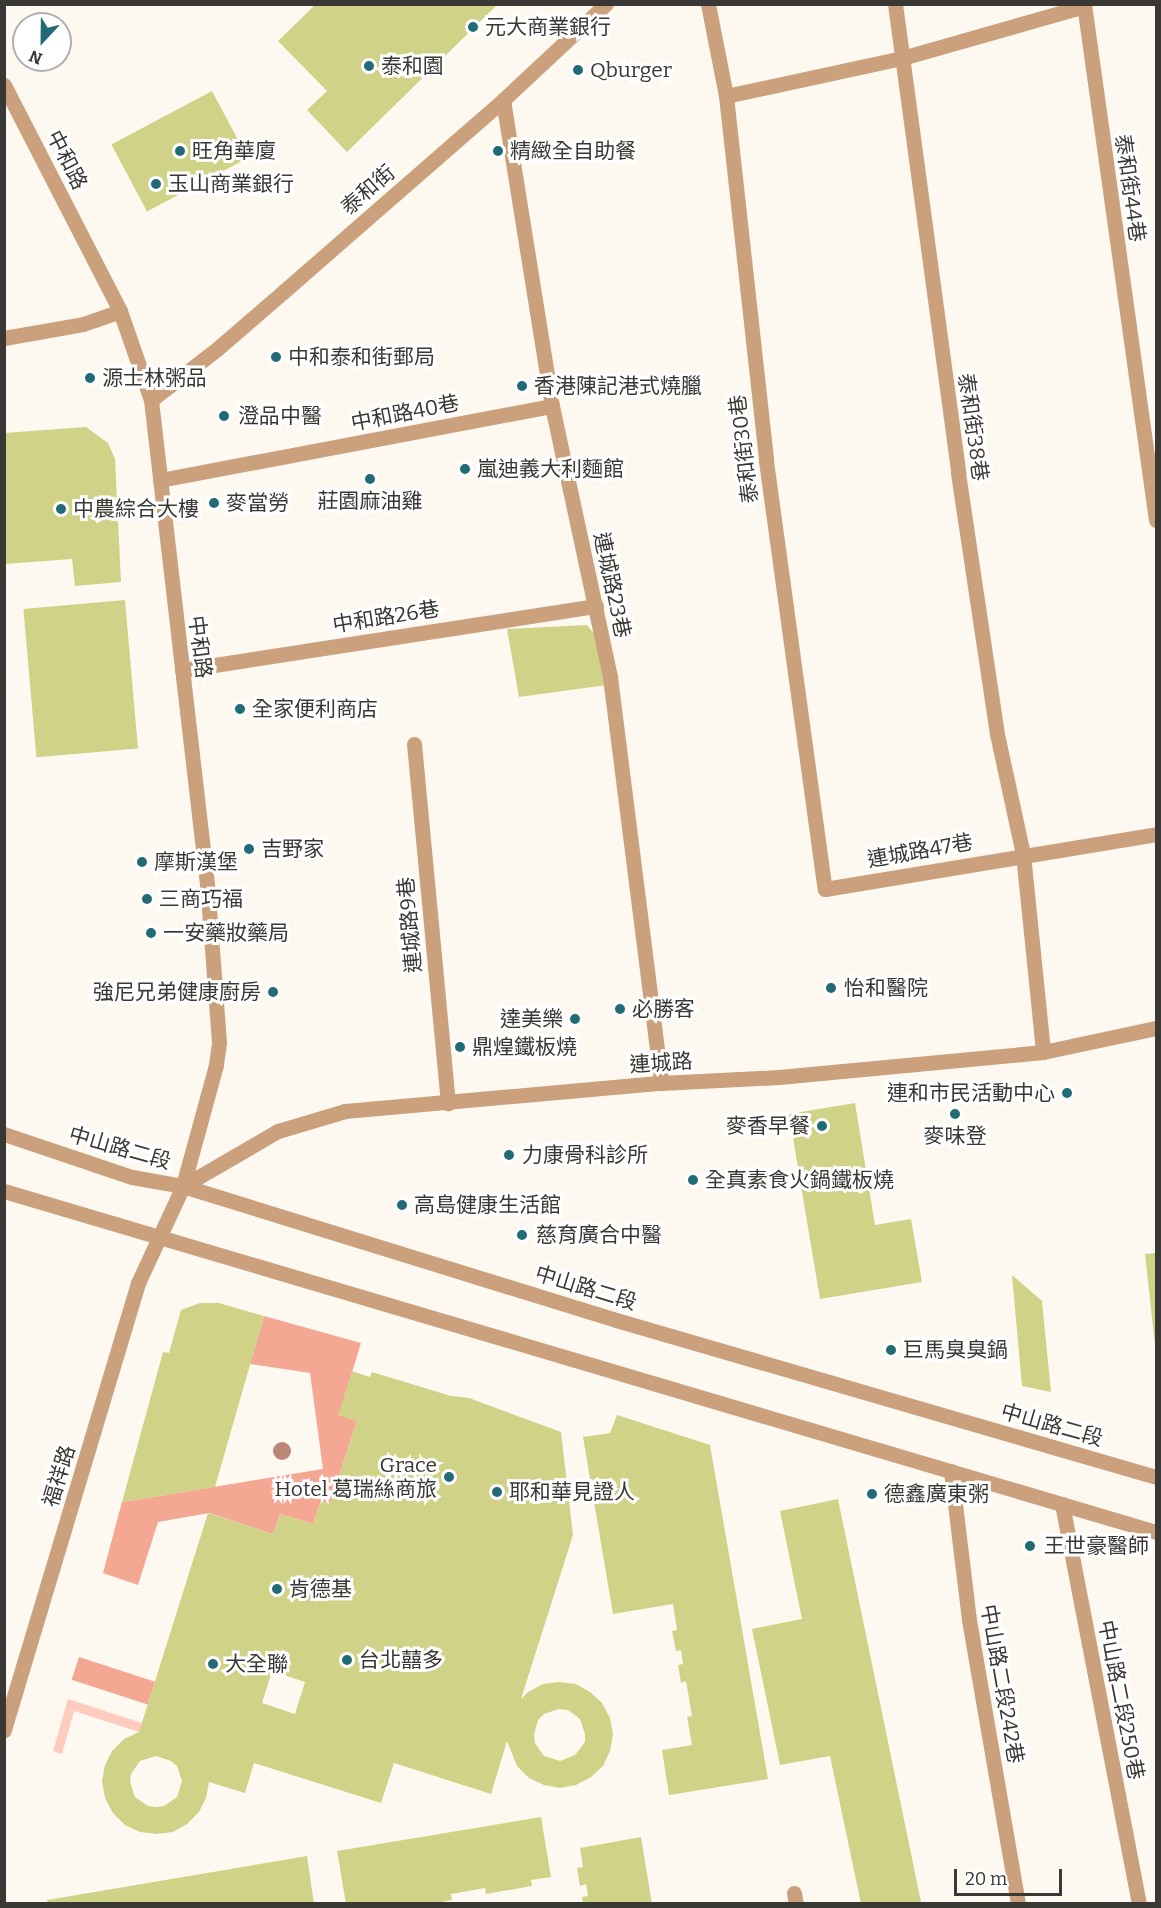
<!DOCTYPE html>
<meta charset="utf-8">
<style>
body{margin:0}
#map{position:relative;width:1161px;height:1908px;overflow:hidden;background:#fef9f0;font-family:Bitter,"Noto Sans TC",serif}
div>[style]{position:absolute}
.green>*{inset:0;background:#ffcbbe}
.forest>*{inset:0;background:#f4a793;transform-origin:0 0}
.building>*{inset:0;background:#d0d288;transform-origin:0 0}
.minor>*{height:15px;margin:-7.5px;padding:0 7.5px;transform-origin:7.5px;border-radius:7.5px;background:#cba07d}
.trees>*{width:18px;height:18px;margin:-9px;border-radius:50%;background:#bb8878}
.dots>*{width:16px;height:16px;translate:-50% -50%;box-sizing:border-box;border:3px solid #fff;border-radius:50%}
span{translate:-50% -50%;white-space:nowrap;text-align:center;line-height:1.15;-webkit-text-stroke:6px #fff;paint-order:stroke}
.poi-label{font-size:21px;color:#3a3834}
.left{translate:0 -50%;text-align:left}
.right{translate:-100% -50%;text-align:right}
.street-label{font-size:21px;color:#3a3834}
.frame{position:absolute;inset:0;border:6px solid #3a3834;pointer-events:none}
.north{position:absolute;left:12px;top:12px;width:60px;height:60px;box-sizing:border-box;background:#fff;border:2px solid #b0afae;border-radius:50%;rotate:202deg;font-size:16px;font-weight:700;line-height:24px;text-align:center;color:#3a3834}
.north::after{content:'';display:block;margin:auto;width:21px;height:27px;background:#226b76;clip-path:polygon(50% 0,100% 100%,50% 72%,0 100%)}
.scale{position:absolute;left:954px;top:1869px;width:108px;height:27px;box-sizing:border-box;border:3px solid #3a3834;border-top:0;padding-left:8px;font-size:18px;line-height:21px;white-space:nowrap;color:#3a3834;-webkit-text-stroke:4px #fff;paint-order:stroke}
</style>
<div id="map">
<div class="green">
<div style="clip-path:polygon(68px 1699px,142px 1723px,139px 1732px,74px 1711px,62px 1754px,53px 1751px)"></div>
</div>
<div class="forest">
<div style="clip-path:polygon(264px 1316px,361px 1343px,339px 1415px,357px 1421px,330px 1504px,321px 1501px,313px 1524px,280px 1514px,273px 1534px,209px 1513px,158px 1522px,138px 1585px,103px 1573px,122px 1502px,323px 1469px,310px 1373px,250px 1364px)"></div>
<div style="left:79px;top:1657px;width:80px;height:24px;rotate:18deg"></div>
</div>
<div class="building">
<div style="clip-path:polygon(316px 4px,498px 4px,347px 152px,307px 110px,327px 91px,278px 41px)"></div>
<div style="left:212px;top:91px;width:76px;height:114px;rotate:62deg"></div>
<div style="clip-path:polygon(86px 427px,108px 443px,115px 459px,121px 582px,75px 586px,72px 559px,4px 564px,4px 433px)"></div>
<div style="left:125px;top:600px;width:149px;height:102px;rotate:85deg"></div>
<div style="clip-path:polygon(587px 625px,599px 640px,607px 685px,519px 697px,507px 629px)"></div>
<div style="clip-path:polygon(855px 1103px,875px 1225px,911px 1219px,922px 1282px,820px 1299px,789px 1114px)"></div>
<div style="clip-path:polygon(1156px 1253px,1156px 1345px,1155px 1345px,1145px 1254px)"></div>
<div style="clip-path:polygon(1012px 1275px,1042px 1301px,1051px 1392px,1022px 1386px)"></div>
<div style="clip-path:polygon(200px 1303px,219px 1303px,264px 1316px,215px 1487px,122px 1502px,163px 1352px,169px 1353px,181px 1310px)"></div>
<div style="clip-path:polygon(evenodd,352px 1371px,370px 1377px,372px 1372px,451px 1396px,469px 1398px,561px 1432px,573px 1535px,521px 1699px,528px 1692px,543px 1684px,559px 1682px,576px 1684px,590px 1692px,602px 1703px,610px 1718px,613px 1734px,610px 1751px,603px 1766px,591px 1777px,576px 1785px,560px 1788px,544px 1785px,529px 1778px,517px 1766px,507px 1741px,491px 1794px,394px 1763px,381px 1803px,254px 1763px,245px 1793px,209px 1782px,206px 1798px,199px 1812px,187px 1824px,173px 1832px,156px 1834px,140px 1832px,125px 1825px,113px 1813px,105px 1798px,102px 1781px,105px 1765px,112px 1751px,124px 1739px,139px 1732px,208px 1513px,273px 1534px,280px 1514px,313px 1524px,321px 1501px,330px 1504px,357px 1421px,338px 1415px,352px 1371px,272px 1671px,305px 1682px,295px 1714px,262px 1703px,272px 1671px,352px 1371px,559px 1709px,568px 1710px,580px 1719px,585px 1734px,585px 1742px,575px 1755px,560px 1761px,544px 1756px,535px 1743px,534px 1735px,538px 1720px,544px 1714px,559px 1709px,352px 1371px,156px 1756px,171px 1761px,177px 1766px,182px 1781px,177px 1797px,164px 1806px,156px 1807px,148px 1806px,135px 1797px,130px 1782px,131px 1774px,140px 1761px,156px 1756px)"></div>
<div style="clip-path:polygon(617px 1415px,710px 1445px,768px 1779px,669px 1795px,662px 1750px,692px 1745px,687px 1717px,692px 1716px,686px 1681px,681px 1683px,678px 1665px,683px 1664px,681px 1650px,676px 1651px,672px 1631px,677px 1630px,673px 1604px,613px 1614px,583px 1437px,610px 1433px)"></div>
<div style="clip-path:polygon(838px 1499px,921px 1902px,914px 1904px,861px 1904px,830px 1756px,780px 1765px,752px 1629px,802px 1619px,780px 1511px)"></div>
<div style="clip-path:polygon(541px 1817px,551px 1877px,531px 1880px,532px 1886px,486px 1894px,485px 1888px,451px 1894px,452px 1900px,431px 1904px,346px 1904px,337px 1851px)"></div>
<div style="clip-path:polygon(641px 1837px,652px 1904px,583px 1904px,582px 1897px,588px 1896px,586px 1884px,580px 1886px,577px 1868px,583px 1867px,580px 1848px)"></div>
<div style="clip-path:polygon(307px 1856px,314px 1904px,48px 1904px,47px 1900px)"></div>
</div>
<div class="minor">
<div style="left:708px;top:4px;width:94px;rotate:78.9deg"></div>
<div style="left:726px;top:96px;width:367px;rotate:83.7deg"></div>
<div style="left:766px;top:461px;width:432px;rotate:82.2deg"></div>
<div style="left:825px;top:889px;width:336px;rotate:-9.4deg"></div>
<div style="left:895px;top:4px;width:473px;rotate:82.3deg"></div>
<div style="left:958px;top:473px;width:264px;rotate:81.5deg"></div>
<div style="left:997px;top:734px;width:123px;rotate:77.8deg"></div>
<div style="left:1023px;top:854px;width:199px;rotate:84.2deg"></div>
<div style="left:1084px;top:4px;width:521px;rotate:82.06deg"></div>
<div style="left:4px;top:85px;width:254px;rotate:62.8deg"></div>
<div style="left:120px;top:311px;width:94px;rotate:70.8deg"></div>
<div style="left:151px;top:400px;width:499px;rotate:83.4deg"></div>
<div style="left:208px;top:896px;width:147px;rotate:85.7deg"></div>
<div style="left:219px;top:1043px;width:22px;rotate:98deg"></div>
<div style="left:216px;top:1065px;width:125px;rotate:105.3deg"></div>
<div style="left:183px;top:1186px;width:107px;rotate:114.9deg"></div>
<div style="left:138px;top:1283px;width:467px;rotate:106.7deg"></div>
<div style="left:726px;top:96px;width:180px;rotate:-12.2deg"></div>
<div style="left:902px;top:58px;width:189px;rotate:-15.9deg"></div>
<div style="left:503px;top:100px;width:310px;rotate:80.9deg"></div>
<div style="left:552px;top:406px;width:277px;rotate:77.9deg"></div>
<div style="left:610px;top:677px;width:409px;rotate:82.8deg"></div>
<div style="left:4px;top:338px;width:80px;rotate:-10deg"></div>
<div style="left:83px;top:324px;width:39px;rotate:-19deg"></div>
<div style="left:151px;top:400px;width:83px;rotate:-37.7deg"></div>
<div style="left:217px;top:349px;width:87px;rotate:-40.8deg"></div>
<div style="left:283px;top:292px;width:292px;rotate:-41.1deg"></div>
<div style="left:503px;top:100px;width:141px;rotate:-43deg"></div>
<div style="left:160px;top:480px;width:399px;rotate:-10.7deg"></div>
<div style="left:182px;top:670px;width:419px;rotate:-8.8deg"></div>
<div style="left:414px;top:744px;width:361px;rotate:84.6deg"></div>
<div style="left:4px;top:1134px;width:135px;rotate:18.6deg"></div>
<div style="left:132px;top:1177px;width:52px;rotate:10deg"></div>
<div style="left:183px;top:1186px;width:453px;rotate:17.2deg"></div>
<div style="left:616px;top:1320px;width:562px;rotate:16.21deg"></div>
<div style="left:183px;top:1186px;width:110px;rotate:-30.1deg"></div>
<div style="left:278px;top:1131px;width:70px;rotate:-16.6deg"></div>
<div style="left:345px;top:1111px;width:317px;rotate:-5.1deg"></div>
<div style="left:661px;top:1083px;width:118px;rotate:-2.9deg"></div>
<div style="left:779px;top:1077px;width:265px;rotate:-5.4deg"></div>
<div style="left:1043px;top:1052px;width:116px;rotate:-12deg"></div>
<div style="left:4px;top:1191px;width:1201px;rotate:16.49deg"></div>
<div style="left:951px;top:1471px;width:150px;rotate:83.1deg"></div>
<div style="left:969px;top:1620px;width:288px;rotate:80.2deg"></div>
<div style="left:1062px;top:1504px;width:407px;rotate:79.1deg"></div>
<div style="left:794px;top:1893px;width:11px;rotate:80deg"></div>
</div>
<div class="trees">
<div style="left:282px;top:1451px"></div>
</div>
<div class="dots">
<div style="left:473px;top:27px;background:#226b76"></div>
<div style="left:369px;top:66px;background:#226b76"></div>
<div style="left:578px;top:70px;background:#226b76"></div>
<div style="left:180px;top:151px;background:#226b76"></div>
<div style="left:498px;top:151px;background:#226b76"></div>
<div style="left:156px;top:184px;background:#226b76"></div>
<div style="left:276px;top:357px;background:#226b76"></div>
<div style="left:90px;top:378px;background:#226b76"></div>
<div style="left:522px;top:386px;background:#226b76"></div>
<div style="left:224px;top:416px;background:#226b76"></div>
<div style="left:465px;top:469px;background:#226b76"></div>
<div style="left:370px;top:479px;background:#226b76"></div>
<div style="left:214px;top:503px;background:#226b76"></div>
<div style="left:61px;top:509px;background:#226b76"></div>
<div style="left:240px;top:709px;background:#226b76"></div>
<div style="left:249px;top:849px;background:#226b76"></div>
<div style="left:142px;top:862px;background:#226b76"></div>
<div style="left:147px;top:899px;background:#226b76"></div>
<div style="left:151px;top:933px;background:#226b76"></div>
<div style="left:831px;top:988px;background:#226b76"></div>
<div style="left:273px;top:992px;background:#226b76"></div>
<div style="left:620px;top:1009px;background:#226b76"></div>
<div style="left:575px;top:1019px;background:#226b76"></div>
<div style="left:460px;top:1047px;background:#226b76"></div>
<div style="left:1067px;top:1093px;background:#226b76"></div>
<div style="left:955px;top:1114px;background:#226b76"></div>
<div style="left:822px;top:1126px;background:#226b76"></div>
<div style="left:509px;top:1155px;background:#226b76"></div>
<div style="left:693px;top:1180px;background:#226b76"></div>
<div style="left:402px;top:1205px;background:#226b76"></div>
<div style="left:522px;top:1235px;background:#226b76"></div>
<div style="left:891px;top:1350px;background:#226b76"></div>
<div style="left:449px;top:1477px;background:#226b76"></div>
<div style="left:497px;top:1492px;background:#226b76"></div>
<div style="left:872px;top:1494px;background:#226b76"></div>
<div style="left:1030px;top:1546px;background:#226b76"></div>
<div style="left:277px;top:1589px;background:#226b76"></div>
<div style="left:347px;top:1660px;background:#226b76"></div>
<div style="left:213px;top:1664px;background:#226b76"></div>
</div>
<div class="poi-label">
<span class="left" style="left:485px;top:27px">元大商業銀行</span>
<span class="left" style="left:381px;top:66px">泰和園</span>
<span class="left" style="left:590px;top:70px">Qburger</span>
<span class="left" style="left:192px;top:151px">旺角華廈</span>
<span class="left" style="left:510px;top:151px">精緻全自助餐</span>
<span class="left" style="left:168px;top:184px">玉山商業銀行</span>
<span class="left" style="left:288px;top:357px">中和泰和街郵局</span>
<span class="left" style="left:102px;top:378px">源士林粥品</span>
<span class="left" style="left:534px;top:386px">香港陳記港式燒臘</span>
<span class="left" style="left:238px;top:416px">澄品中醫</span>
<span class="left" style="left:477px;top:469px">嵐迪義大利麵館</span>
<span style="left:370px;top:501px">莊園麻油雞</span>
<span class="left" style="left:226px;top:503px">麥當勞</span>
<span class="left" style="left:73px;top:509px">中農綜合大樓</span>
<span class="left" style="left:252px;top:709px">全家便利商店</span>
<span class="left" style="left:261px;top:849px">吉野家</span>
<span class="left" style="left:154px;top:862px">摩斯漢堡</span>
<span class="left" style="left:159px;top:899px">三商巧福</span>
<span class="left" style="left:163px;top:933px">一安藥妝藥局</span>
<span class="left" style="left:844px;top:988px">怡和醫院</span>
<span class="right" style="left:261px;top:992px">強尼兄弟健康廚房</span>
<span class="left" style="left:632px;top:1009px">必勝客</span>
<span class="right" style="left:563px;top:1019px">達美樂</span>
<span class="left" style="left:472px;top:1047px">鼎煌鐵板燒</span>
<span class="right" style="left:1055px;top:1093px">連和市民活動中心</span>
<span class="right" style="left:810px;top:1126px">麥香早餐</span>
<span style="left:955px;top:1136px">麥味登</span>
<span class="left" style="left:522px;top:1155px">力康骨科診所</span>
<span class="left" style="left:705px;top:1180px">全真素食火鍋鐵板燒</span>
<span class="left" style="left:414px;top:1205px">高島健康生活館</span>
<span class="left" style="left:536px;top:1235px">慈育廣合中醫</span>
<span class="left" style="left:903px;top:1350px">巨馬臭臭鍋</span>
<span class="right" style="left:437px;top:1477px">Grace<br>Hotel 葛瑞絲商旅</span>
<span class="left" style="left:509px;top:1492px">耶和華見證人</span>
<span class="left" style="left:884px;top:1494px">德鑫廣東粥</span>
<span class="left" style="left:1044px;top:1546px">王世豪醫師</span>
<span class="left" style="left:289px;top:1589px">肯德基</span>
<span class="left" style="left:359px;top:1660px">台北囍多</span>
<span class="left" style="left:225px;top:1664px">大全聯</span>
</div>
<div class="street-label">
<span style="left:67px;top:160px;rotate:63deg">中和路</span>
<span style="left:1130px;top:188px;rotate:82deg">泰和街44巷</span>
<span style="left:368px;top:190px;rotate:-41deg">泰和街</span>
<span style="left:405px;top:413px;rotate:-11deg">中和路40巷</span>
<span style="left:973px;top:427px;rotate:82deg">泰和街38巷</span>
<span style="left:744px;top:449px;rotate:-97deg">泰和街30巷</span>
<span style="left:612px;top:585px;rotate:78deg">連城路23巷</span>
<span style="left:386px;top:617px;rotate:-9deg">中和路26巷</span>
<span style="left:200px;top:647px;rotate:83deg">中和路</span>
<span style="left:920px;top:851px;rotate:-10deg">連城路47巷</span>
<span style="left:410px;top:925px;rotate:-95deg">連城路9巷</span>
<span style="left:661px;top:1063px;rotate:-4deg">連城路</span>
<span style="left:120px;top:1148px;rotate:16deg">中山路二段</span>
<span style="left:586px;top:1288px;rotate:17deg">中山路二段</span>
<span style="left:1052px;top:1425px;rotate:16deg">中山路二段</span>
<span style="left:59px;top:1476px;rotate:-73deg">福祥路</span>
<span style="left:1002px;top:1684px;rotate:80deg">中山路二段242巷</span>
<span style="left:1121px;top:1700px;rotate:79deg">中山路二段250巷</span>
</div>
<div class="frame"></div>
<div class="north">N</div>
<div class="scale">20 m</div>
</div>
